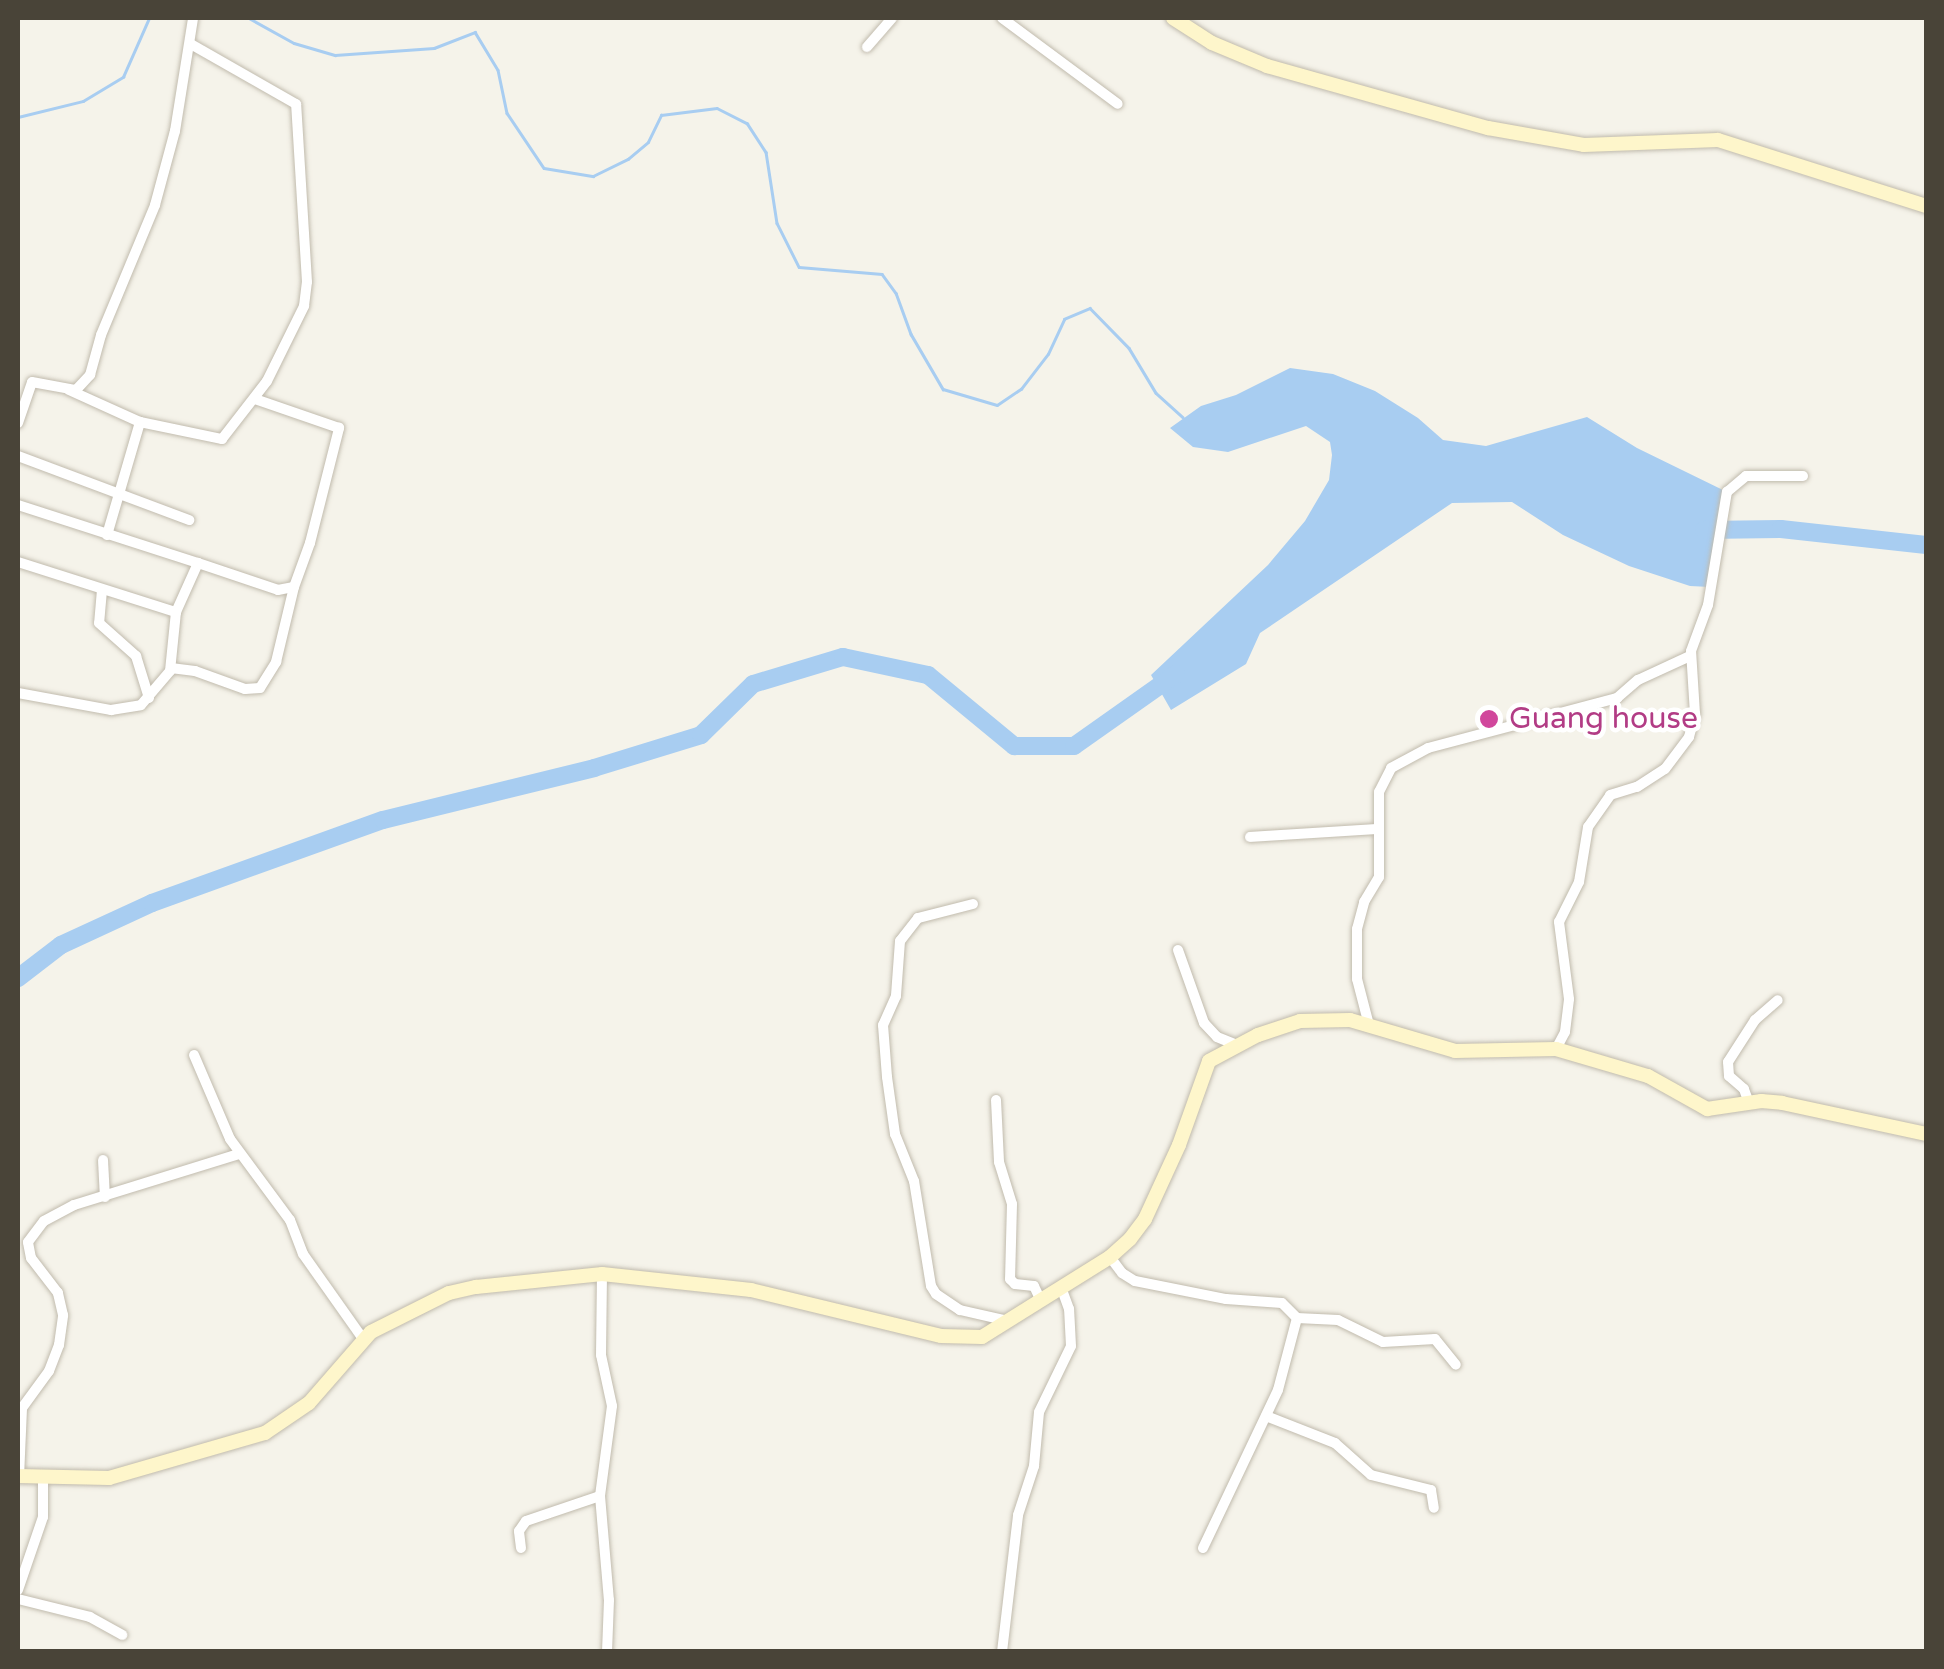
<!DOCTYPE html>
<style>
body{margin:0}
#map{position:relative;width:1944px;height:1669px;overflow:hidden;background:#f5f3ea;font-family:"Varela Round",sans-serif}
div>[style]{position:absolute}
.water>*{inset:0;background:#a8cdf1}
.stream>*{height:2.5px;margin:-1.25px;padding:0 1.25px;transform-origin:1.25px;border-radius:1.25px;background:#a8cdf1}
.river>*{height:18px;margin:-9px;padding:0 9px;transform-origin:9px;border-radius:9px;background:#a8cdf1}
.roads{filter:drop-shadow(0 0 2px #c1bbad) drop-shadow(0 0 2px #c1bbad)}
.street>*{height:10px;margin:-5px;padding:0 5px;transform-origin:5px;border-radius:5px;background:#fff}
.secondary>*{height:14px;margin:-7px;padding:0 7px;transform-origin:7px;border-radius:7px;background:#fef6cb}
.dots>*{width:28px;height:28px;translate:-50% -50%;box-sizing:border-box;border:5px solid #fff;border-radius:50%}
span{translate:-50% -50%;white-space:nowrap;text-align:center;line-height:1.15;-webkit-text-stroke:9px #fff;paint-order:stroke}
.hotel-label{font-size:30px;color:#b23c85}
.left{translate:0 -50%;text-align:left}
.frame{position:absolute;inset:0;border:20px solid #494438;pointer-events:none}
</style>
<div id="map">
<div class="water">
<div style="clip-path:polygon(1290px 368px,1333px 374px,1375px 391px,1418px 418px,1443px 440px,1486px 446px,1587px 417px,1637px 448px,1727px 492px,1710px 587px,1690px 586px,1629px 566px,1563px 535px,1512px 502px,1452px 503px,1260px 633px,1246px 664px,1171px 710px,1151px 675px,1268px 565px,1305px 521px,1329px 480px,1332px 455px,1330px 442px,1306px 426px,1228px 452px,1193px 447px,1170px 428px,1201px 406px,1236px 395px)"></div>
</div>
<div class="stream">
<div style="left:249px;top:18px;width:51px;rotate:29.1deg"></div>
<div style="left:294px;top:43px;width:43px;rotate:16.3deg"></div>
<div style="left:335px;top:55px;width:99px;rotate:-4deg"></div>
<div style="left:434px;top:48px;width:44px;rotate:-21.3deg"></div>
<div style="left:475px;top:32px;width:44px;rotate:58.8deg"></div>
<div style="left:498px;top:70px;width:44px;rotate:78.2deg"></div>
<div style="left:507px;top:113px;width:66px;rotate:56.1deg"></div>
<div style="left:544px;top:168px;width:50px;rotate:9.3deg"></div>
<div style="left:593px;top:176px;width:39px;rotate:-26deg"></div>
<div style="left:628px;top:159px;width:26px;rotate:-40deg"></div>
<div style="left:648px;top:142px;width:30px;rotate:-64deg"></div>
<div style="left:661px;top:115px;width:56px;rotate:-7.1deg"></div>
<div style="left:717px;top:108px;width:34px;rotate:27deg"></div>
<div style="left:747px;top:123px;width:35px;rotate:57deg"></div>
<div style="left:766px;top:152px;width:72px;rotate:81.2deg"></div>
<div style="left:777px;top:223px;width:49px;rotate:63.4deg"></div>
<div style="left:799px;top:267px;width:83px;rotate:4.8deg"></div>
<div style="left:882px;top:274px;width:24px;rotate:54deg"></div>
<div style="left:896px;top:293px;width:44px;rotate:69.9deg"></div>
<div style="left:911px;top:334px;width:64px;rotate:59.8deg"></div>
<div style="left:943px;top:389px;width:56px;rotate:16.5deg"></div>
<div style="left:997px;top:405px;width:29px;rotate:-34deg"></div>
<div style="left:1021px;top:389px;width:44px;rotate:-52.4deg"></div>
<div style="left:1048px;top:354px;width:38px;rotate:-65deg"></div>
<div style="left:1064px;top:319px;width:28px;rotate:-23deg"></div>
<div style="left:1090px;top:308px;width:56px;rotate:45.7deg"></div>
<div style="left:1129px;top:348px;width:52px;rotate:59deg"></div>
<div style="left:1156px;top:393px;width:36px;rotate:42deg"></div>
<div style="left:18px;top:117px;width:67px;rotate:-13.8deg"></div>
<div style="left:83px;top:101px;width:47px;rotate:-31deg"></div>
<div style="left:123px;top:77px;width:64px;rotate:-66.2deg"></div>
</div>
<div class="river">
<div style="left:1704px;top:530px;width:77px;rotate:-0.7deg"></div>
<div style="left:1781px;top:529px;width:146px;rotate:6.3deg"></div>
<div style="left:18px;top:978px;width:54px;rotate:-37.5deg"></div>
<div style="left:61px;top:945px;width:100px;rotate:-24.8deg"></div>
<div style="left:152px;top:903px;width:245px;rotate:-19.8deg"></div>
<div style="left:383px;top:820px;width:217px;rotate:-13.8deg"></div>
<div style="left:594px;top:768px;width:112px;rotate:-17.1deg"></div>
<div style="left:701px;top:735px;width:73px;rotate:-44.4deg"></div>
<div style="left:753px;top:684px;width:94px;rotate:-16.7deg"></div>
<div style="left:843px;top:657px;width:87px;rotate:12deg"></div>
<div style="left:928px;top:675px;width:112px;rotate:39.5deg"></div>
<div style="left:1014px;top:746px;width:60px"></div>
<div style="left:1074px;top:746px;width:125px;rotate:-35.2deg"></div>
</div>
<div class="roads">
<div class="street">
<div style="left:1002px;top:18px;width:144px;rotate:36.6deg"></div>
<div style="left:867px;top:47px;width:38px;rotate:-49deg"></div>
<div style="left:69px;top:390px;width:78px;rotate:24.3deg"></div>
<div style="left:140px;top:422px;width:84px;rotate:11.7deg"></div>
<div style="left:222px;top:439px;width:73px;rotate:-52.2deg"></div>
<div style="left:267px;top:381px;width:84px;rotate:-63.7deg"></div>
<div style="left:304px;top:306px;width:24px;rotate:-83deg"></div>
<div style="left:307px;top:282px;width:178px;rotate:-93.5deg"></div>
<div style="left:296px;top:104px;width:121px;rotate:-150.3deg"></div>
<div style="left:18px;top:423px;width:43px;rotate:-71.1deg"></div>
<div style="left:32px;top:382px;width:45px;rotate:10.3deg"></div>
<div style="left:76px;top:390px;width:21px;rotate:-47deg"></div>
<div style="left:90px;top:375px;width:41px;rotate:-74.6deg"></div>
<div style="left:101px;top:335px;width:141px;rotate:-67.4deg"></div>
<div style="left:155px;top:205px;width:77px;rotate:-74.9deg"></div>
<div style="left:175px;top:131px;width:114px;rotate:-80.9deg"></div>
<div style="left:18px;top:456px;width:183px;rotate:20.5deg"></div>
<div style="left:18px;top:505px;width:189px;rotate:17.9deg"></div>
<div style="left:107px;top:535px;width:118px;rotate:-73.7deg"></div>
<div style="left:18px;top:562px;width:166px;rotate:17.6deg"></div>
<div style="left:102px;top:590px;width:33px;rotate:95deg"></div>
<div style="left:99px;top:623px;width:50px;rotate:41.7deg"></div>
<div style="left:136px;top:656px;width:44px;rotate:72.8deg"></div>
<div style="left:171px;top:668px;width:24px;rotate:7deg"></div>
<div style="left:195px;top:671px;width:53px;rotate:19.8deg"></div>
<div style="left:245px;top:689px;width:15px;rotate:-4deg"></div>
<div style="left:260px;top:688px;width:31px;rotate:-58deg"></div>
<div style="left:276px;top:662px;width:77px;rotate:-76.5deg"></div>
<div style="left:18px;top:693px;width:95px;rotate:10.4deg"></div>
<div style="left:111px;top:710px;width:30px;rotate:-9deg"></div>
<div style="left:141px;top:705px;width:45px;rotate:-49.5deg"></div>
<div style="left:170px;top:671px;width:59px;rotate:-84.2deg"></div>
<div style="left:176px;top:612px;width:54px;rotate:-65.8deg"></div>
<div style="left:198px;top:563px;width:84px;rotate:18.6deg"></div>
<div style="left:278px;top:590px;width:16px;rotate:-11deg"></div>
<div style="left:294px;top:587px;width:47px;rotate:-70deg"></div>
<div style="left:310px;top:543px;width:119px;rotate:-75.8deg"></div>
<div style="left:339px;top:428px;width:89px;rotate:-161deg"></div>
<div style="left:1250px;top:837px;width:126px;rotate:-3.6deg"></div>
<div style="left:973px;top:904px;width:57px;rotate:165.7deg"></div>
<div style="left:918px;top:918px;width:29px;rotate:128deg"></div>
<div style="left:900px;top:941px;width:55px;rotate:94.2deg"></div>
<div style="left:896px;top:996px;width:32px;rotate:114deg"></div>
<div style="left:883px;top:1025px;width:52px;rotate:85.6deg"></div>
<div style="left:887px;top:1077px;width:58px;rotate:82deg"></div>
<div style="left:895px;top:1134px;width:51px;rotate:68deg"></div>
<div style="left:914px;top:1181px;width:106px;rotate:80.8deg"></div>
<div style="left:931px;top:1286px;width:9px;rotate:58deg"></div>
<div style="left:936px;top:1294px;width:29px;rotate:34deg"></div>
<div style="left:960px;top:1310px;width:49px;rotate:12.9deg"></div>
<div style="left:1178px;top:950px;width:77px;rotate:70.4deg"></div>
<div style="left:1204px;top:1023px;width:19px;rotate:47deg"></div>
<div style="left:1217px;top:1037px;width:22px;rotate:22deg"></div>
<div style="left:1369px;top:1025px;width:48px;rotate:-104.6deg"></div>
<div style="left:1357px;top:979px;width:50px;rotate:-90deg"></div>
<div style="left:1357px;top:929px;width:28px;rotate:-75deg"></div>
<div style="left:1364px;top:902px;width:29px;rotate:-59deg"></div>
<div style="left:1379px;top:877px;width:85px;rotate:-90deg"></div>
<div style="left:1379px;top:792px;width:27px;rotate:-63deg"></div>
<div style="left:1391px;top:768px;width:42px;rotate:-28.4deg"></div>
<div style="left:1428px;top:748px;width:196px;rotate:-14.8deg"></div>
<div style="left:1617px;top:698px;width:28px;rotate:-41deg"></div>
<div style="left:1638px;top:680px;width:57px;rotate:-24.8deg"></div>
<div style="left:1556px;top:1049px;width:19px;rotate:-62deg"></div>
<div style="left:1565px;top:1032px;width:33px;rotate:-83deg"></div>
<div style="left:1569px;top:999px;width:78px;rotate:-97.4deg"></div>
<div style="left:1559px;top:922px;width:45px;rotate:-63.4deg"></div>
<div style="left:1579px;top:882px;width:56px;rotate:-80.7deg"></div>
<div style="left:1588px;top:827px;width:39px;rotate:-55deg"></div>
<div style="left:1610px;top:795px;width:28px;rotate:-17deg"></div>
<div style="left:1637px;top:787px;width:33px;rotate:-33deg"></div>
<div style="left:1665px;top:769px;width:40px;rotate:-53deg"></div>
<div style="left:1689px;top:737px;width:24px;rotate:-75deg"></div>
<div style="left:1695px;top:714px;width:63px;rotate:-93.6deg"></div>
<div style="left:1691px;top:651px;width:49px;rotate:-69.7deg"></div>
<div style="left:1708px;top:605px;width:115px;rotate:-80.5deg"></div>
<div style="left:1727px;top:492px;width:25px;rotate:-40deg"></div>
<div style="left:1746px;top:476px;width:57px"></div>
<div style="left:194px;top:1055px;width:91px;rotate:66.8deg"></div>
<div style="left:230px;top:1139px;width:101px;rotate:53.5deg"></div>
<div style="left:290px;top:1220px;width:36px;rotate:69deg"></div>
<div style="left:303px;top:1254px;width:105px;rotate:54.7deg"></div>
<div style="left:996px;top:1100px;width:62px;rotate:87.2deg"></div>
<div style="left:999px;top:1162px;width:44px;rotate:72.8deg"></div>
<div style="left:1012px;top:1204px;width:75px;rotate:91.5deg"></div>
<div style="left:1010px;top:1279px;width:7px;rotate:45deg"></div>
<div style="left:1015px;top:1284px;width:19px;rotate:6deg"></div>
<div style="left:1034px;top:1286px;width:17px;rotate:65deg"></div>
<div style="left:1749px;top:1103px;width:15px;rotate:-110deg"></div>
<div style="left:1744px;top:1089px;width:20px;rotate:-139deg"></div>
<div style="left:1729px;top:1076px;width:14px;rotate:-94deg"></div>
<div style="left:1728px;top:1062px;width:50px;rotate:-57.3deg"></div>
<div style="left:1755px;top:1020px;width:30px;rotate:-41deg"></div>
<div style="left:103px;top:1160px;width:37px;rotate:87deg"></div>
<div style="left:1110px;top:1257px;width:20px;rotate:53deg"></div>
<div style="left:1122px;top:1273px;width:15px;rotate:32deg"></div>
<div style="left:1135px;top:1281px;width:93px;rotate:11.2deg"></div>
<div style="left:1226px;top:1299px;width:56px;rotate:4.1deg"></div>
<div style="left:1282px;top:1303px;width:21px;rotate:45deg"></div>
<div style="left:1297px;top:1318px;width:74px;rotate:104.8deg"></div>
<div style="left:1278px;top:1390px;width:175px;rotate:115.4deg"></div>
<div style="left:602px;top:1274px;width:81px;rotate:90.7deg"></div>
<div style="left:601px;top:1355px;width:52px;rotate:77.8deg"></div>
<div style="left:612px;top:1406px;width:91px;rotate:97.6deg"></div>
<div style="left:600px;top:1496px;width:104px;rotate:85.1deg"></div>
<div style="left:609px;top:1600px;width:52px;rotate:92.2deg"></div>
<div style="left:1297px;top:1318px;width:41px;rotate:2.8deg"></div>
<div style="left:1338px;top:1320px;width:50px;rotate:26.1deg"></div>
<div style="left:1383px;top:1342px;width:52px;rotate:-3.3deg"></div>
<div style="left:1435px;top:1339px;width:33px;rotate:51deg"></div>
<div style="left:1266px;top:1416px;width:74px;rotate:21.4deg"></div>
<div style="left:1335px;top:1443px;width:48px;rotate:41.6deg"></div>
<div style="left:1371px;top:1475px;width:62px;rotate:14deg"></div>
<div style="left:1431px;top:1490px;width:18px;rotate:81deg"></div>
<div style="left:19px;top:1477px;width:69px;rotate:-87.5deg"></div>
<div style="left:22px;top:1408px;width:46px;rotate:-53.9deg"></div>
<div style="left:49px;top:1371px;width:28px;rotate:-69deg"></div>
<div style="left:59px;top:1345px;width:30px;rotate:-82deg"></div>
<div style="left:63px;top:1315px;width:23px;rotate:-103deg"></div>
<div style="left:58px;top:1293px;width:44px;rotate:-127.6deg"></div>
<div style="left:31px;top:1258px;width:16px;rotate:-101deg"></div>
<div style="left:28px;top:1242px;width:26px;rotate:-53deg"></div>
<div style="left:44px;top:1221px;width:34px;rotate:-28deg"></div>
<div style="left:74px;top:1205px;width:173px;rotate:-17.2deg"></div>
<div style="left:521px;top:1548px;width:17px;rotate:-97deg"></div>
<div style="left:519px;top:1531px;width:12px;rotate:-55deg"></div>
<div style="left:526px;top:1521px;width:78px;rotate:-18.7deg"></div>
<div style="left:18px;top:1590px;width:77px;rotate:-71.1deg"></div>
<div style="left:43px;top:1517px;width:39px;rotate:-90deg"></div>
<div style="left:18px;top:1599px;width:74px;rotate:14deg"></div>
<div style="left:90px;top:1617px;width:37px;rotate:29deg"></div>
<div style="left:1002px;top:1652px;width:138px;rotate:-83.3deg"></div>
<div style="left:1018px;top:1515px;width:52px;rotate:-71.9deg"></div>
<div style="left:1034px;top:1466px;width:54px;rotate:-84.7deg"></div>
<div style="left:1039px;top:1412px;width:73px;rotate:-64.1deg"></div>
<div style="left:1071px;top:1346px;width:37px;rotate:-93deg"></div>
<div style="left:1069px;top:1309px;width:23px;rotate:-110deg"></div>
</div>
<div class="secondary">
<div style="left:1173px;top:18px;width:46px;rotate:32.7deg"></div>
<div style="left:1212px;top:43px;width:60px;rotate:22.7deg"></div>
<div style="left:1267px;top:66px;width:230px;rotate:15.7deg"></div>
<div style="left:1488px;top:128px;width:97px;rotate:10deg"></div>
<div style="left:1584px;top:145px;width:134px;rotate:-2.1deg"></div>
<div style="left:1718px;top:140px;width:218px;rotate:17.6deg"></div>
<div style="left:18px;top:1476px;width:91px;rotate:1.3deg"></div>
<div style="left:109px;top:1478px;width:162px;rotate:-16.1deg"></div>
<div style="left:265px;top:1433px;width:53px;rotate:-34.3deg"></div>
<div style="left:309px;top:1403px;width:94px;rotate:-48.9deg"></div>
<div style="left:371px;top:1332px;width:87px;rotate:-26.6deg"></div>
<div style="left:449px;top:1293px;width:28px;rotate:-13deg"></div>
<div style="left:476px;top:1287px;width:127px;rotate:-5.9deg"></div>
<div style="left:602px;top:1274px;width:150px;rotate:6.1deg"></div>
<div style="left:751px;top:1290px;width:195px;rotate:13.6deg"></div>
<div style="left:941px;top:1336px;width:41px;rotate:1.4deg"></div>
<div style="left:982px;top:1337px;width:151px;rotate:-32deg"></div>
<div style="left:1110px;top:1257px;width:27px;rotate:-42deg"></div>
<div style="left:1130px;top:1239px;width:25px;rotate:-53deg"></div>
<div style="left:1145px;top:1219px;width:81px;rotate:-65.3deg"></div>
<div style="left:1179px;top:1145px;width:89px;rotate:-70.3deg"></div>
<div style="left:1209px;top:1061px;width:55px;rotate:-28deg"></div>
<div style="left:1258px;top:1035px;width:44px;rotate:-18.4deg"></div>
<div style="left:1300px;top:1021px;width:50px;rotate:-1.1deg"></div>
<div style="left:1350px;top:1020px;width:109px;rotate:16.4deg"></div>
<div style="left:1455px;top:1051px;width:101px;rotate:-1.1deg"></div>
<div style="left:1556px;top:1049px;width:96px;rotate:16.4deg"></div>
<div style="left:1648px;top:1076px;width:68px;rotate:29.2deg"></div>
<div style="left:1707px;top:1109px;width:55px;rotate:-8.4deg"></div>
<div style="left:1761px;top:1101px;width:21px;rotate:5deg"></div>
<div style="left:1782px;top:1103px;width:147px;rotate:12.1deg"></div>
</div>
</div>
<div class="dots">
<div style="left:1489px;top:719px;background:#d1479c"></div>
</div>
<div class="hotel-label">
<span class="left" style="left:1509px;top:719px">Guang house</span>
</div>
<div class="frame"></div>
</div>
